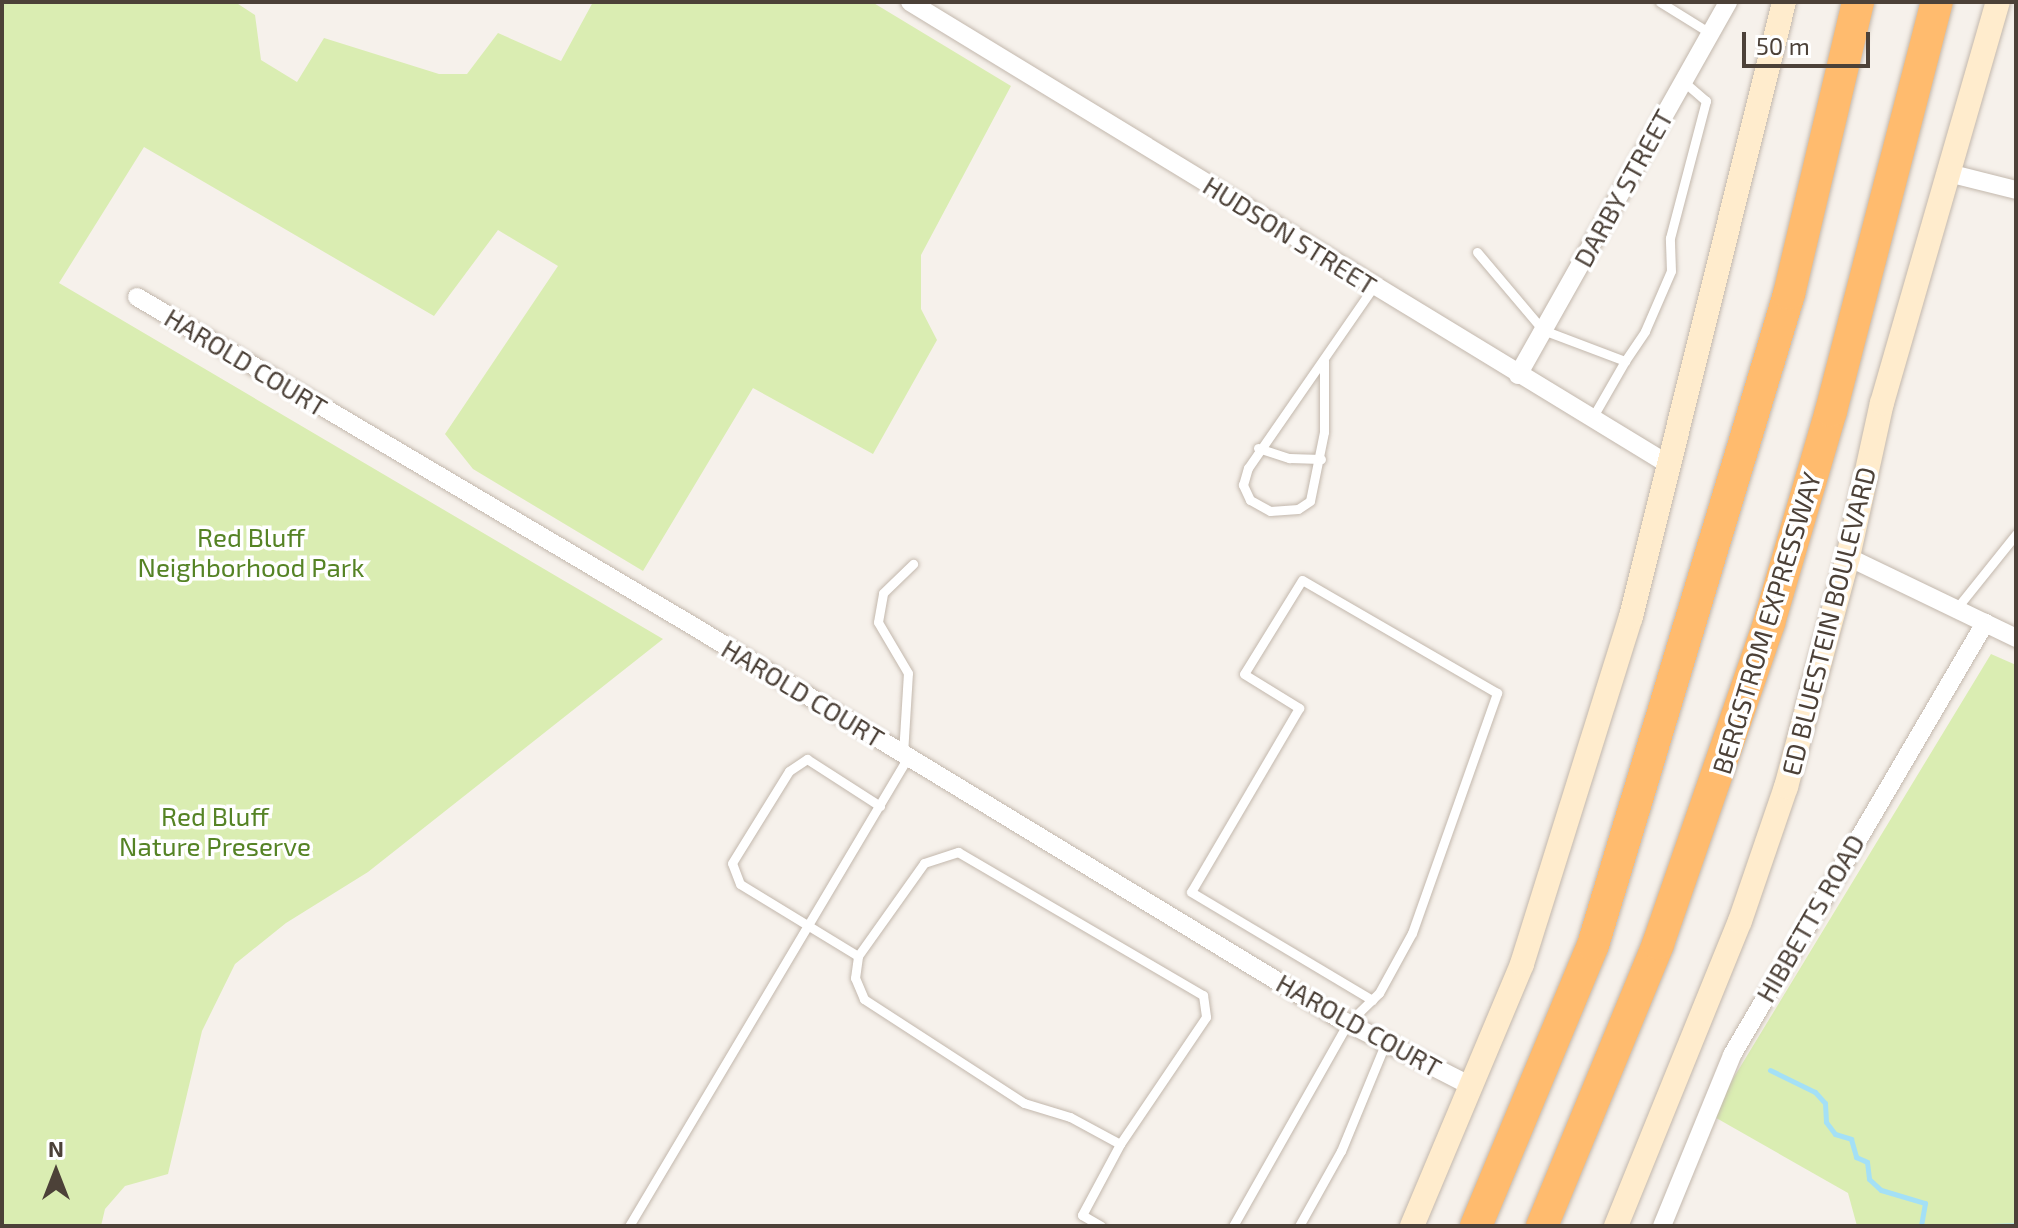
<!DOCTYPE html>
<style>
body{margin:0}
#map{position:relative;width:2018px;height:1228px;overflow:hidden;background:#f6f1eb;font-family:"Exo 2",sans-serif}
div>[style]{position:absolute}
.green>*{inset:0;background:#daedb2}
.stream>*{height:5px;margin:-2.5px;padding:0 2.5px;transform-origin:2.5px;border-radius:2.5px;background:#a4e0f6}
.roads{filter:drop-shadow(0 0 2px #c3b8ad) drop-shadow(0 0 2px #c3b8ad)}
.lane>*{height:9px;margin:-4.5px;padding:0 4.5px;transform-origin:4.5px;border-radius:4.5px;background:#fff}
.street>*{height:18px;margin:-9px;padding:0 9px;transform-origin:9px;border-radius:9px;background:#fff}
.secondary>*{height:24px;margin:-12px;padding:0 12px;transform-origin:12px;border-radius:12px;background:#ffeccd}
.highway>*{height:32px;margin:-16px;padding:0 16px;transform-origin:16px;border-radius:16px;background:#ffbb6e}
span{translate:-50% -50%;white-space:nowrap;text-align:center;line-height:1.15;-webkit-text-stroke:7px #fff;paint-order:stroke}
.street-label{font-size:26px;color:#4c4138}
.park-label{font-size:26px;color:#558325}
.frame{position:absolute;inset:0;border:4px solid #4c4138;pointer-events:none}
.north{position:absolute;left:16px;top:1132px;width:80px;height:80px;-webkit-text-stroke:6px #fff;paint-order:stroke;rotate:0deg;font-size:22px;font-weight:700;line-height:32px;text-align:center;color:#4c4138}
.north::after{content:'';display:block;margin:auto;width:28px;height:36px;background:#4c4138;clip-path:polygon(50% 0,100% 100%,50% 72%,0 100%)}
.scale{position:absolute;left:1742px;top:32px;width:128px;height:36px;box-sizing:border-box;border:4px solid #4c4138;border-top:0;padding-left:10px;font-size:24px;line-height:28px;white-space:nowrap;color:#4c4138;-webkit-text-stroke:6px #fff;paint-order:stroke}
</style>
<div id="map">
<div class="green">
<div style="clip-path:polygon(2px 2px,235px 2px,255px 15px,261px 60px,297px 82px,324px 38px,439px 74px,467px 74px,498px 33px,561px 61px,593px 2px,872px 2px,1011px 86px,921px 255px,921px 309px,937px 340px,873px 454px,753px 388px,643px 571px,473px 469px,445px 434px,558px 266px,498px 230px,434px 316px,144px 147px,59px 283px,663px 639px,368px 872px,286px 923px,235px 964px,202px 1031px,168px 1174px,125px 1186px,105px 1209px,101px 1226px,2px 1226px)"></div>
<div style="clip-path:polygon(1991px 654px,2016px 665px,2016px 1226px,1857px 1226px,1848px 1193px,1711px 1115px)"></div>
</div>
<div class="stream">
<div style="left:1770px;top:1070px;width:50px;rotate:26.1deg"></div>
<div style="left:1815px;top:1092px;width:15px;rotate:48deg"></div>
<div style="left:1825px;top:1103px;width:19px;rotate:87deg"></div>
<div style="left:1826px;top:1122px;width:15px;rotate:53deg"></div>
<div style="left:1835px;top:1134px;width:17px;rotate:17deg"></div>
<div style="left:1851px;top:1139px;width:19px;rotate:74deg"></div>
<div style="left:1856px;top:1157px;width:12px;rotate:24deg"></div>
<div style="left:1867px;top:1162px;width:17px;rotate:83deg"></div>
<div style="left:1869px;top:1179px;width:16px;rotate:43deg"></div>
<div style="left:1881px;top:1190px;width:46px;rotate:16.5deg"></div>
<div style="left:1925px;top:1203px;width:23px;rotate:100deg"></div>
<div style="left:1991px;top:1226px;width:25px;rotate:-2deg"></div>
</div>
<div class="roads">
<div class="lane">
<div style="left:1660px;top:2px;width:59px;rotate:31.8deg"></div>
<div style="left:1477px;top:252px;width:102px;rotate:49.8deg"></div>
<div style="left:1543px;top:330px;width:88px;rotate:20.7deg"></div>
<div style="left:1625px;top:361px;width:36px;rotate:-56deg"></div>
<div style="left:1645px;top:331px;width:65px;rotate:-66.6deg"></div>
<div style="left:1671px;top:271px;width:33px;rotate:-92deg"></div>
<div style="left:1670px;top:238px;width:142px;rotate:-75.3deg"></div>
<div style="left:1706px;top:101px;width:30px;rotate:-139deg"></div>
<div style="left:1324px;top:360px;width:72px;rotate:90deg"></div>
<div style="left:1324px;top:432px;width:70px;rotate:101.5deg"></div>
<div style="left:1310px;top:501px;width:14px;rotate:146deg"></div>
<div style="left:1298px;top:509px;width:28px;rotate:176deg"></div>
<div style="left:1270px;top:511px;width:23px;rotate:-151deg"></div>
<div style="left:1250px;top:500px;width:17px;rotate:-115deg"></div>
<div style="left:1243px;top:485px;width:18px;rotate:-74deg"></div>
<div style="left:1248px;top:468px;width:221px;rotate:-55.3deg"></div>
<div style="left:1591px;top:420px;width:68px;rotate:-60deg"></div>
<div style="left:1258px;top:448px;width:33px;rotate:18deg"></div>
<div style="left:1289px;top:458px;width:32px;rotate:2deg"></div>
<div style="left:1956px;top:609px;width:96px;rotate:-51.3deg"></div>
<div style="left:903px;top:754px;width:81px;rotate:-86.5deg"></div>
<div style="left:908px;top:673px;width:59px;rotate:-120.5deg"></div>
<div style="left:878px;top:622px;width:29px;rotate:-80deg"></div>
<div style="left:883px;top:593px;width:42px;rotate:-44deg"></div>
<div style="left:858px;top:956px;width:114px;rotate:-54.6deg"></div>
<div style="left:924px;top:863px;width:36px;rotate:-18deg"></div>
<div style="left:958px;top:852px;width:284px;rotate:30.3deg"></div>
<div style="left:1203px;top:995px;width:22px;rotate:82deg"></div>
<div style="left:1206px;top:1017px;width:153px;rotate:124.1deg"></div>
<div style="left:1120px;top:1144px;width:57px;rotate:-151.6deg"></div>
<div style="left:1070px;top:1117px;width:48px;rotate:-163.1deg"></div>
<div style="left:1024px;top:1103px;width:191px;rotate:-147deg"></div>
<div style="left:864px;top:999px;width:23px;rotate:-113deg"></div>
<div style="left:855px;top:978px;width:22px;rotate:-82deg"></div>
<div style="left:858px;top:956px;width:138px;rotate:-148.6deg"></div>
<div style="left:740px;top:884px;width:22px;rotate:-111deg"></div>
<div style="left:732px;top:863px;width:108px;rotate:-58.2deg"></div>
<div style="left:789px;top:771px;width:22px;rotate:-34deg"></div>
<div style="left:807px;top:759px;width:87px;rotate:32.8deg"></div>
<div style="left:629px;top:1226px;width:546px;rotate:-59.25deg"></div>
<div style="left:1101px;top:1226px;width:22px;rotate:-150deg"></div>
<div style="left:1082px;top:1215px;width:81px;rotate:-61.8deg"></div>
<div style="left:1233px;top:1226px;width:233px;rotate:-60.5deg"></div>
<div style="left:1348px;top:1023px;width:43px;rotate:-44.1deg"></div>
<div style="left:1379px;top:993px;width:68px;rotate:-61.2deg"></div>
<div style="left:1412px;top:933px;width:255px;rotate:-70.5deg"></div>
<div style="left:1497px;top:693px;width:225px;rotate:-149.9deg"></div>
<div style="left:1302px;top:580px;width:110px;rotate:121.7deg"></div>
<div style="left:1244px;top:674px;width:65px;rotate:31.7deg"></div>
<div style="left:1299px;top:708px;width:213px;rotate:120.4deg"></div>
<div style="left:1191px;top:892px;width:211px;rotate:30.8deg"></div>
<div style="left:1299px;top:1226px;width:86px;rotate:-60.8deg"></div>
<div style="left:1341px;top:1151px;width:118px;rotate:-67.6deg"></div>
</div>
<div class="street">
<div style="left:910px;top:2px;width:891px;rotate:31.37deg"></div>
<div style="left:1948px;top:173px;width:70px;rotate:14deg"></div>
<div style="left:137px;top:297px;width:646px;rotate:30.61deg"></div>
<div style="left:693px;top:626px;width:755px;rotate:31.29deg"></div>
<div style="left:1338px;top:1018px;width:149px;rotate:27.1deg"></div>
<div style="left:1518px;top:375px;width:428px;rotate:-60.6deg"></div>
<div style="left:1848px;top:557px;width:187px;rotate:25.7deg"></div>
<div style="left:1662px;top:1226px;width:185px;rotate:-67.7deg"></div>
<div style="left:1732px;top:1055px;width:501px;rotate:-59.64deg"></div>
</div>
<div class="secondary">
<div style="left:1412px;top:1226px;width:284px;rotate:-67.2deg"></div>
<div style="left:1522px;top:964px;width:364px;rotate:-72.6deg"></div>
<div style="left:1631px;top:617px;width:634px;rotate:-76.03deg"></div>
<div style="left:1616px;top:1226px;width:329px;rotate:-67.9deg"></div>
<div style="left:1740px;top:921px;width:142px;rotate:-71.1deg"></div>
<div style="left:1786px;top:787px;width:238px;rotate:-74.9deg"></div>
<div style="left:1848px;top:557px;width:158px;rotate:-77.6deg"></div>
<div style="left:1882px;top:403px;width:417px;rotate:-73.9deg"></div>
</div>
<div class="highway">
<div style="left:1476px;top:1226px;width:304px;rotate:-67.4deg"></div>
<div style="left:1593px;top:945px;width:680px;rotate:-73.24deg"></div>
<div style="left:1789px;top:294px;width:300px;rotate:-76.7deg"></div>
<div style="left:1542px;top:1226px;width:305px;rotate:-67.6deg"></div>
<div style="left:1658px;top:944px;width:340px;rotate:-70.9deg"></div>
<div style="left:1769px;top:623px;width:221px;rotate:-73.7deg"></div>
<div style="left:1831px;top:411px;width:423px;rotate:-75.5deg"></div>
</div>
</div>
<div class="street-label">
<span style="left:1623px;top:188px;rotate:-61deg">DARBY STREET</span>
<span style="left:1290px;top:235px;rotate:32deg">HUDSON STREET</span>
<span style="left:246px;top:362px;rotate:31deg">HAROLD COURT</span>
<span style="left:1828px;top:621px;rotate:-76deg">ED BLUESTEIN BOULEVARD</span>
<span style="left:1766px;top:623px;rotate:-73deg">BERGSTROM EXPRESSWAY</span>
<span style="left:803px;top:693px;rotate:31deg">HAROLD COURT</span>
<span style="left:1810px;top:918px;rotate:-60deg">HIBBETTS ROAD</span>
<span style="left:1359px;top:1025px;rotate:29deg">HAROLD COURT</span>
</div>
<div class="park-label">
<span style="left:251px;top:552px">Red Bluff<br>Neighborhood Park</span>
<span style="left:215px;top:831px">Red Bluff<br>Nature Preserve</span>
</div>
<div class="frame"></div>
<div class="north">N</div>
<div class="scale">50 m</div>
</div>
